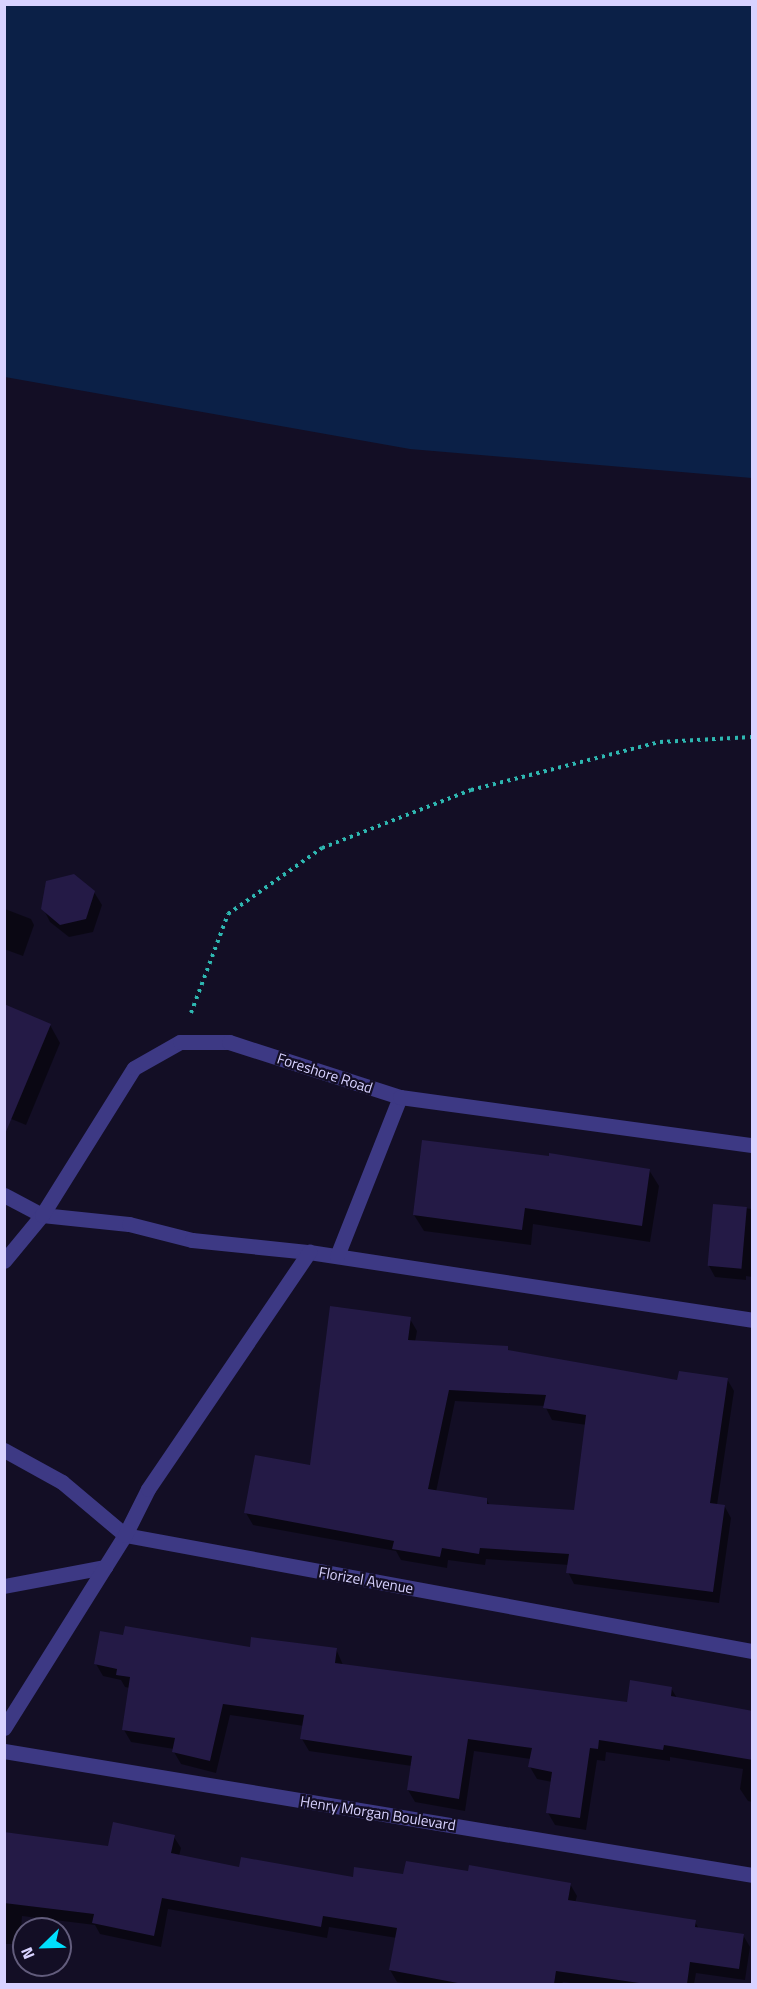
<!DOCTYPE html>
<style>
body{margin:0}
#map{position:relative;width:757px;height:1989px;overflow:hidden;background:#130e25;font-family:"Titillium Web",sans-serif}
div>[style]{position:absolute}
.water>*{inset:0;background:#0b2047}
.shadow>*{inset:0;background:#0007}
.building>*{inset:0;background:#241a46;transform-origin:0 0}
.path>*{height:4px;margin-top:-2px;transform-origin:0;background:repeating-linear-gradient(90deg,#2eb7b1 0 3px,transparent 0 7.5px)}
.lane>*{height:15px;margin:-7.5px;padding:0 7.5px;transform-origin:7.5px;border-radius:7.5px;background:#3d3984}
.street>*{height:15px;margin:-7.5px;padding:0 7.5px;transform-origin:7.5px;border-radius:7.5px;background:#3d3984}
span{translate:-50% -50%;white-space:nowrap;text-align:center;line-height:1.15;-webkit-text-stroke:4.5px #130e25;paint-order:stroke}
.street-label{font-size:15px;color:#d8d2ff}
.frame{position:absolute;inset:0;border:6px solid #d8d2ff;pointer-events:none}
.north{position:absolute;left:12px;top:1917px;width:60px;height:60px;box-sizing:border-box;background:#130e25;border:2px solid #625c7c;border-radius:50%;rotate:247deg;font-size:16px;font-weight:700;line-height:24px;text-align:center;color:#d8d2ff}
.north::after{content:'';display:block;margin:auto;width:21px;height:27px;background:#00dffd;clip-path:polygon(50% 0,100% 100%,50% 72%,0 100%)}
</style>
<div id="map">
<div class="water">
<div style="clip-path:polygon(4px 5px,752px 5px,752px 478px,410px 449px,5px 377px)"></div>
</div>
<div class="shadow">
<div style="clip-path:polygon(94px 892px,102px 905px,93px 932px,69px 937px,50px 922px,43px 908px)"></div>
<div style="clip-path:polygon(5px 909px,31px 919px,34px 925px,23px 956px,4px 949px)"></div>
<div style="clip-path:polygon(50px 1025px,60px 1043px,26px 1125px,4px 1116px)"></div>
<div style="clip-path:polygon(550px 1158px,649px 1170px,659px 1186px,650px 1242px,533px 1224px,531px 1245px,424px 1231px,414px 1215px)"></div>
<div style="clip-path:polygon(715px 1205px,752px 1209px,752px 1277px,746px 1276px,746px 1280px,715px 1277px,709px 1266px)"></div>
<div style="clip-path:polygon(evenodd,410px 1319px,417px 1331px,415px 1342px,507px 1348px,510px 1352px,678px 1382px,727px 1379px,734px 1391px,717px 1505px,725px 1507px,731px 1518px,719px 1603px,574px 1584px,568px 1572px,569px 1565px,486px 1559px,485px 1565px,448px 1560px,447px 1568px,401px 1560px,396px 1551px,253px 1525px,246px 1513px,311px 1467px,410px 1319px,455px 1401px,545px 1406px,552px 1420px,587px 1425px,575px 1512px,490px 1506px,487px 1500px,436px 1492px,455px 1401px)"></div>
<div style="clip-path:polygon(251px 1649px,336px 1649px,343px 1665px,628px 1703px,671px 1688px,677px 1698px,752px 1713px,752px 1802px,748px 1801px,740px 1789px,743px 1769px,670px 1757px,670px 1761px,606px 1752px,605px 1761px,597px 1760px,586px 1830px,555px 1825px,548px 1813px,552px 1782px,537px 1779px,530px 1767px,531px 1759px,474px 1751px,465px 1811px,415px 1802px,408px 1790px,412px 1766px,309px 1751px,302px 1739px,304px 1726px,230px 1715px,216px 1773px,181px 1764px,174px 1752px,174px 1749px,131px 1742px,124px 1730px,130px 1688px,125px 1687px,121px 1680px,103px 1676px,96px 1664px)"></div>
<div style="clip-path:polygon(4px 1834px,109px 1847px,174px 1837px,181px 1848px,179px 1856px,240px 1869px,354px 1879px,469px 1873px,570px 1884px,577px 1896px,575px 1903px,695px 1922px,699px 1929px,743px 1935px,750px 1947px,745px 1980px,696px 1973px,694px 1984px,579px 1984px,563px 1982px,562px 1984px,412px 1984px,397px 1982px,390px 1970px,397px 1938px,329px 1927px,327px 1938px,168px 1909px,161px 1947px,100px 1934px,95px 1925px,22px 1916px,20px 1944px,4px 1944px)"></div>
</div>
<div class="building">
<div style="clip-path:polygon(74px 874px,95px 891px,86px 919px,60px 925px,41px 909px,46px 881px)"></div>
<div style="clip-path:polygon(4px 1004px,51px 1024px,5px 1134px,4px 1133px)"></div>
<div style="clip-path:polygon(422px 1140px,549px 1156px,549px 1153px,650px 1169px,642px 1226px,525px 1208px,522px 1230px,413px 1215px)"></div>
<div style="left:713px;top:1204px;width:34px;height:62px;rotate:5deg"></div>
<div style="clip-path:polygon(evenodd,330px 1306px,411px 1317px,408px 1340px,508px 1346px,508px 1350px,677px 1380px,679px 1371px,728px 1378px,710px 1503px,725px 1505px,713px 1592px,566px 1573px,569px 1554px,480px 1548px,479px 1554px,442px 1548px,440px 1557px,392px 1549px,394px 1541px,244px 1513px,255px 1455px,310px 1465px,330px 1306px,449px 1390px,546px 1395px,543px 1408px,586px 1415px,574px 1510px,487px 1504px,487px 1498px,428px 1489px,449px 1390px)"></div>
<div style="clip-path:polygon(125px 1626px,250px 1647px,251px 1637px,337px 1648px,335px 1663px,627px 1702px,630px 1680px,672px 1687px,671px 1696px,753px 1711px,753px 1760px,664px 1745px,663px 1750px,599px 1740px,598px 1749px,590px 1748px,580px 1818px,546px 1813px,552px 1772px,528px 1767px,532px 1748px,468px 1739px,459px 1799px,407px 1790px,412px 1756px,300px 1739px,304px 1715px,223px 1704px,210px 1761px,172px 1752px,175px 1738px,122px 1730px,130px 1677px,116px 1675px,117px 1669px,94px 1664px,100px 1631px,123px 1635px)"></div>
<div style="clip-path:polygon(113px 1822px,175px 1835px,171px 1853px,239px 1867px,241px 1857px,353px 1877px,354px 1867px,403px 1874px,406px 1861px,468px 1871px,469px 1865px,571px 1883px,568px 1900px,696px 1920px,695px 1927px,744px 1934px,739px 1969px,690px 1962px,687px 1984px,646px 1984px,556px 1971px,554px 1984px,463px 1984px,389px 1970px,397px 1928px,323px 1916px,321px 1927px,162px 1898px,154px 1936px,92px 1923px,94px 1914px,4px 1903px,4px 1832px,108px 1846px)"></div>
</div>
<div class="path">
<div style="left:191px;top:1013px;width:106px;rotate:-69.5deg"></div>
<div style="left:228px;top:914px;width:115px;rotate:-35.1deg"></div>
<div style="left:322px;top:848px;width:160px;rotate:-21.3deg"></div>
<div style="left:471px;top:790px;width:195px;rotate:-14.3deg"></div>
<div style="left:660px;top:742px;width:92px;rotate:-3.1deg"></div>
</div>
<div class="lane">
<div style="left:4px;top:1195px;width:43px;rotate:27.8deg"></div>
</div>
<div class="street">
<div style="left:42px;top:1215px;width:87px;rotate:5.9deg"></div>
<div style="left:129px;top:1224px;width:65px;rotate:14.3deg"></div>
<div style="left:192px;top:1240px;width:118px;rotate:5.9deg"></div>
<div style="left:309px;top:1252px;width:448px;rotate:8.7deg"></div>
<div style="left:337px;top:1256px;width:171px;rotate:-68.4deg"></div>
<div style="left:4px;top:1261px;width:60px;rotate:-50.4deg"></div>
<div style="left:42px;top:1215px;width:173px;rotate:-58deg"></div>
<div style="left:134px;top:1068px;width:53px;rotate:-29.5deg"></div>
<div style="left:180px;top:1042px;width:49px"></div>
<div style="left:229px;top:1042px;width:180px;rotate:17.8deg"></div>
<div style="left:400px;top:1097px;width:355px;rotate:7.8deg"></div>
<div style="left:4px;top:1450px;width:66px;rotate:28.9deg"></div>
<div style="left:62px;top:1482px;width:82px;rotate:40.1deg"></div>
<div style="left:125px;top:1535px;width:638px;rotate:10.48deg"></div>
<div style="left:4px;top:1586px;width:103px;rotate:-10.7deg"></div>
<div style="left:4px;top:1728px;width:228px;rotate:-57.9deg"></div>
<div style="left:125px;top:1535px;width:51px;rotate:-63.4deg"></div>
<div style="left:148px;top:1489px;width:287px;rotate:-55.8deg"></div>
<div style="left:4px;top:1751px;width:758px;rotate:9.41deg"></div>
</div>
<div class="street-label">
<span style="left:325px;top:1073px;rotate:18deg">Foreshore Road</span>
<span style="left:366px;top:1580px;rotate:10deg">Florizel Avenue</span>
<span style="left:378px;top:1813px;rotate:9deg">Henry Morgan Boulevard</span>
</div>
<div class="frame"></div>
<div class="north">N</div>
</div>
